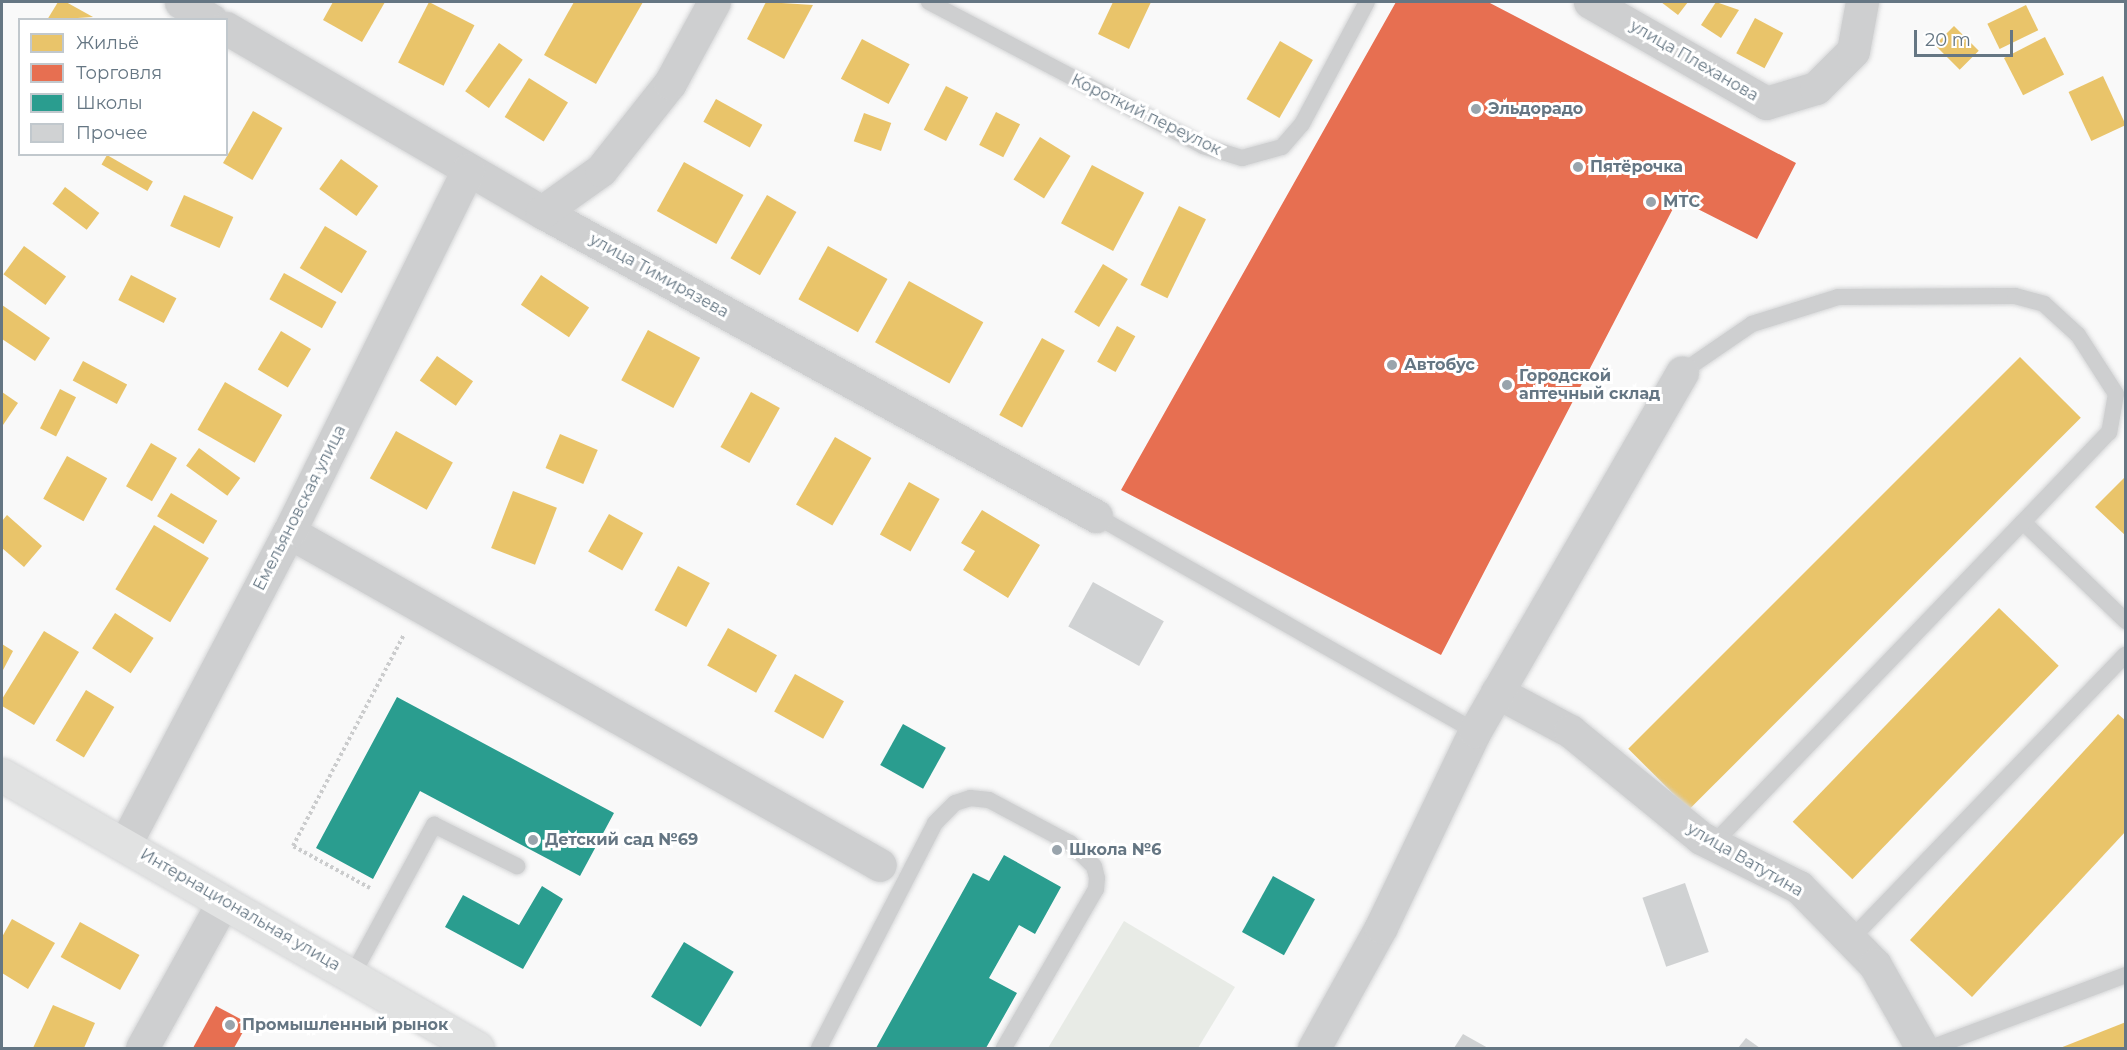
<!DOCTYPE html>
<meta charset="utf-8">
<style>
body{margin:0}
#map{position:relative;width:2127px;height:1050px;overflow:hidden;background:#f9f9f9;font-family:Montserrat,sans-serif}
div>[style]{position:absolute}
.green>*{inset:0;background:#e8ebe6}
.homes>*{inset:0;background:#e9c46a;transform-origin:0 0}
.shops>*{inset:0;background:#e76f51}
.schools>*{inset:0;background:#2a9d8f;transform-origin:0 0}
.building>*{inset:0;background:#d0d2d3;transform-origin:0 0}
.path>*{height:4px;margin-top:-2px;transform-origin:0;background:repeating-linear-gradient(90deg,#cbcccd 0 3px,transparent 0 6px)}
.roads{filter:drop-shadow(0 0 2px #d5d6d7) drop-shadow(0 0 2px #d5d6d7)}
.lane>*{height:16px;margin:-8px;padding:0 8px;transform-origin:8px;border-radius:8px;background:#cecfd0}
.street>*{height:33px;margin:-16.5px;padding:0 16.5px;transform-origin:16.5px;border-radius:16.5px;background:#cecfd0}
.primary>*{height:33px;margin:-16.5px;padding:0 16.5px;transform-origin:16.5px;border-radius:16.5px;background:#e1e2e2}
.dots>*{width:16px;height:16px;translate:-50% -50%;box-sizing:border-box;border:3px solid #fff;border-radius:50%}
span{translate:-50% -50%;white-space:nowrap;text-align:center;line-height:1.15;-webkit-text-stroke:6px #fff;paint-order:stroke}
.street-label{font-size:16px;color:#657683}
.poi-label{font-size:16px;color:#657683;font-weight:700}
.left{translate:0 -50%;text-align:left}
.frame{position:absolute;inset:0;border:3px solid #657683;pointer-events:none}
.legend{position:absolute;left:18px;top:18px;width:210px;height:138px;box-sizing:border-box;background:#fff;border:2px solid #c1c8cd;margin:0;padding:8px 10px;list-style:none;font-size:18px;color:#657683}
.legend li{display:flex;align-items:center;gap:12px;height:30px}
.legend b{width:30px;border:2px solid #c1c8cd}
.scale{position:absolute;left:1914px;top:30px;width:99px;height:27px;box-sizing:border-box;border:3px solid #657683;border-top:0;padding-left:8px;font-size:18px;line-height:21px;white-space:nowrap;color:#657683;-webkit-text-stroke:4px #fff;paint-order:stroke}
</style>
<div id="map">
<div class="green">
<div style="clip-path:polygon(1124px 921px,1235px 987px,1198px 1048px,1048px 1048px)"></div>
</div>
<div class="homes">
<div style="clip-path:polygon(58px 2px,66px 2px,93px 17px,47px 20px)"></div>
<div style="clip-path:polygon(333px 2px,385px 2px,362px 42px,323px 20px)"></div>
<div style="left:429px;top:2px;width:51px;height:68px;rotate:27deg"></div>
<div style="clip-path:polygon(574px 2px,643px 2px,596px 84px,544px 55px)"></div>
<div style="clip-path:polygon(766px 2px,813px 5px,784px 59px,747px 39px)"></div>
<div style="clip-path:polygon(1113px 2px,1151px 2px,1129px 49px,1098px 34px)"></div>
<div style="clip-path:polygon(1661px 2px,1688px 2px,1678px 15px)"></div>
<div style="clip-path:polygon(1716px 2px,1739px 10px,1721px 38px,1701px 25px)"></div>
<div style="left:2026px;top:5px;width:28px;height:43px;rotate:64deg"></div>
<div style="left:1755px;top:18px;width:32px;height:40px;rotate:28deg"></div>
<div style="left:1954px;top:26px;width:35px;height:27px;rotate:45deg"></div>
<div style="left:2045px;top:37px;width:42px;height:46px;rotate:63deg"></div>
<div style="left:862px;top:39px;width:54px;height:45px;rotate:28deg"></div>
<div style="left:1280px;top:41px;width:38px;height:67px;rotate:30deg"></div>
<div style="left:499px;top:43px;width:29px;height:59px;rotate:35deg"></div>
<div style="left:2103px;top:76px;width:54px;height:38px;rotate:65deg"></div>
<div style="left:529px;top:78px;width:46px;height:46px;rotate:32deg"></div>
<div style="left:946px;top:86px;width:25px;height:49px;rotate:27deg"></div>
<div style="left:716px;top:99px;width:53px;height:26px;rotate:29deg"></div>
<div style="left:253px;top:111px;width:34px;height:60px;rotate:30deg"></div>
<div style="left:996px;top:112px;width:27px;height:37px;rotate:27deg"></div>
<div style="left:864px;top:113px;width:29px;height:30px;rotate:20deg"></div>
<div style="left:1040px;top:137px;width:36px;height:50px;rotate:32deg"></div>
<div style="left:107px;top:155px;width:53px;height:11px;rotate:30deg"></div>
<div style="left:341px;top:159px;width:46px;height:37px;rotate:36deg"></div>
<div style="left:684px;top:162px;width:68px;height:56px;rotate:29deg"></div>
<div style="left:1092px;top:165px;width:59px;height:66px;rotate:28deg"></div>
<div style="left:65px;top:187px;width:43px;height:21px;rotate:37deg"></div>
<div style="left:184px;top:195px;width:54px;height:34px;rotate:24deg"></div>
<div style="left:767px;top:195px;width:34px;height:73px;rotate:30deg"></div>
<div style="left:1179px;top:206px;width:30px;height:88px;rotate:26deg"></div>
<div style="left:325px;top:226px;width:49px;height:49px;rotate:31deg"></div>
<div style="left:24px;top:246px;width:52px;height:35px;rotate:36deg"></div>
<div style="left:828px;top:246px;width:68px;height:61px;rotate:29deg"></div>
<div style="left:1103px;top:264px;width:29px;height:56px;rotate:31deg"></div>
<div style="left:284px;top:273px;width:60px;height:30px;rotate:29deg"></div>
<div style="left:131px;top:275px;width:51px;height:28px;rotate:27deg"></div>
<div style="left:541px;top:275px;width:58px;height:36px;rotate:34deg"></div>
<div style="left:909px;top:281px;width:85px;height:70px;rotate:29deg"></div>
<div style="clip-path:polygon(2px 305px,50px 338px,35px 361px,2px 339px)"></div>
<div style="left:1117px;top:326px;width:21px;height:41px;rotate:29deg"></div>
<div style="left:648px;top:330px;width:59px;height:57px;rotate:28deg"></div>
<div style="left:281px;top:331px;width:35px;height:45px;rotate:31deg"></div>
<div style="left:1042px;top:338px;width:26px;height:88px;rotate:29deg"></div>
<div style="left:437px;top:356px;width:44px;height:30px;rotate:35deg"></div>
<div style="left:2020px;top:357px;width:86px;height:554px;rotate:45deg"></div>
<div style="left:83px;top:361px;width:50px;height:22px;rotate:28deg"></div>
<div style="left:225px;top:382px;width:66px;height:55px;rotate:30deg"></div>
<div style="left:60px;top:389px;width:18px;height:44px;rotate:27deg"></div>
<div style="clip-path:polygon(2px 392px,18px 403px,3px 425px,2px 424px)"></div>
<div style="left:751px;top:392px;width:33px;height:63px;rotate:29deg"></div>
<div style="left:396px;top:431px;width:65px;height:54px;rotate:29deg"></div>
<div style="left:560px;top:434px;width:41px;height:37px;rotate:23deg"></div>
<div style="left:835px;top:437px;width:42px;height:78px;rotate:30deg"></div>
<div style="left:151px;top:443px;width:30px;height:50px;rotate:30deg"></div>
<div style="left:199px;top:448px;width:51px;height:22px;rotate:36deg"></div>
<div style="left:67px;top:456px;width:46px;height:49px;rotate:29deg"></div>
<div style="clip-path:polygon(2126px 476px,2126px 536px,2095px 507px)"></div>
<div style="left:909px;top:482px;width:35px;height:60px;rotate:29deg"></div>
<div style="left:513px;top:491px;width:47px;height:61px;rotate:21deg"></div>
<div style="left:171px;top:493px;width:54px;height:27px;rotate:31deg"></div>
<div style="clip-path:polygon(982px 510px,1040px 545px,1008px 598px,963px 570px,975px 551px,961px 543px)"></div>
<div style="left:609px;top:514px;width:39px;height:43px;rotate:29deg"></div>
<div style="clip-path:polygon(7px 515px,42px 546px,24px 567px,2px 548px,2px 521px)"></div>
<div style="left:154px;top:525px;width:64px;height:75px;rotate:31deg"></div>
<div style="left:678px;top:566px;width:36px;height:50px;rotate:28deg"></div>
<div style="left:1999px;top:608px;width:83px;height:297px;rotate:44deg"></div>
<div style="left:115px;top:613px;width:46px;height:42px;rotate:33deg"></div>
<div style="left:728px;top:628px;width:56px;height:43px;rotate:29deg"></div>
<div style="clip-path:polygon(44px 631px,79px 652px,34px 725px,2px 706px,2px 699px)"></div>
<div style="clip-path:polygon(2px 644px,13px 651px,2px 672px)"></div>
<div style="left:795px;top:674px;width:56px;height:43px;rotate:29deg"></div>
<div style="left:86px;top:690px;width:33px;height:59px;rotate:31deg"></div>
<div style="clip-path:polygon(2118px 714px,2126px 721px,2126px 831px,1972px 997px,1910px 940px)"></div>
<div style="clip-path:polygon(12px 919px,55px 943px,28px 989px,2px 973px,2px 937px)"></div>
<div style="left:80px;top:922px;width:68px;height:40px;rotate:29deg"></div>
<div style="clip-path:polygon(53px 1005px,95px 1023px,84px 1048px,33px 1048px)"></div>
<div style="clip-path:polygon(2126px 1022px,2126px 1048px,2060px 1048px)"></div>
</div>
<div class="shops">
<div style="clip-path:polygon(1396px 2px,1488px 2px,1796px 163px,1757px 239px,1678px 199px,1441px 655px,1121px 490px)"></div>
<div style="clip-path:polygon(216px 1006px,248px 1023px,234px 1048px,193px 1048px)"></div>
</div>
<div class="schools">
<div style="clip-path:polygon(397px 697px,614px 813px,580px 876px,420px 791px,373px 879px,316px 848px)"></div>
<div style="left:903px;top:724px;width:49px;height:47px;rotate:29deg"></div>
<div style="clip-path:polygon(1004px 855px,1061px 887px,1035px 934px,1019px 925px,989px 978px,1017px 993px,986px 1048px,876px 1048px,973px 873px,989px 881px)"></div>
<div style="left:1273px;top:876px;width:48px;height:64px;rotate:29deg"></div>
<div style="clip-path:polygon(542px 886px,563px 899px,523px 969px,445px 927px,463px 895px,519px 925px)"></div>
<div style="left:684px;top:942px;width:58px;height:64px;rotate:31deg"></div>
</div>
<div class="building">
<div style="left:1093px;top:582px;width:81px;height:51px;rotate:29deg"></div>
<div style="left:1685px;top:883px;width:73px;height:45px;rotate:71deg"></div>
<div style="clip-path:polygon(1463px 1034px,1488px 1048px,1454px 1048px)"></div>
<div style="clip-path:polygon(1746px 1038px,1760px 1048px,1738px 1048px)"></div>
</div>
<div class="path">
<div style="left:370px;top:888px;width:88px;rotate:-151.4deg"></div>
<div style="left:293px;top:846px;width:238px;rotate:-62.3deg"></div>
</div>
<div class="roads">
<div class="lane">
<div style="left:929px;top:2px;width:310px;rotate:27.7deg"></div>
<div style="left:1203px;top:146px;width:41px;rotate:17.1deg"></div>
<div style="left:1242px;top:158px;width:41px;rotate:-15.4deg"></div>
<div style="left:1282px;top:147px;width:30px;rotate:-49deg"></div>
<div style="left:1302px;top:124px;width:138px;rotate:-62deg"></div>
<div style="left:1682px;top:372px;width:85px;rotate:-34.4deg"></div>
<div style="left:1752px;top:324px;width:90px;rotate:-17.4deg"></div>
<div style="left:1838px;top:297px;width:177px;rotate:-0.3deg"></div>
<div style="left:2015px;top:296px;width:30px;rotate:15deg"></div>
<div style="left:2044px;top:304px;width:46px;rotate:42.4deg"></div>
<div style="left:2078px;top:335px;width:70px;rotate:57.2deg"></div>
<div style="left:2116px;top:394px;width:39px;rotate:100deg"></div>
<div style="left:2109px;top:432px;width:124px;rotate:133.7deg"></div>
<div style="left:2023px;top:522px;width:143px;rotate:43.9deg"></div>
<div style="left:1096px;top:516px;width:436px;rotate:29.6deg"></div>
<div style="left:1713px;top:844px;width:447px;rotate:-46.1deg"></div>
<div style="left:1850px;top:940px;width:397px;rotate:-46deg"></div>
<div style="left:353px;top:974px;width:170px;rotate:-61.5deg"></div>
<div style="left:434px;top:825px;width:93px;rotate:26.3deg"></div>
<div style="left:819px;top:1048px;width:253px;rotate:-62.7deg"></div>
<div style="left:935px;top:823px;width:28px;rotate:-45deg"></div>
<div style="left:955px;top:803px;width:16px;rotate:-18deg"></div>
<div style="left:970px;top:798px;width:19px;rotate:6deg"></div>
<div style="left:989px;top:800px;width:92px;rotate:28deg"></div>
<div style="left:1070px;top:843px;width:33px;rotate:44deg"></div>
<div style="left:1094px;top:866px;width:12px;rotate:76deg"></div>
<div style="left:1097px;top:878px;width:11px;rotate:95deg"></div>
<div style="left:1096px;top:889px;width:184px;rotate:120.1deg"></div>
<div style="left:1931px;top:1048px;width:208px;rotate:-20.5deg"></div>
</div>
<div class="street">
<div style="left:181px;top:2px;width:35px;rotate:31deg"></div>
<div style="left:1590px;top:2px;width:203px;rotate:29.8deg"></div>
<div style="left:1766px;top:103px;width:52px;rotate:-16.7deg"></div>
<div style="left:1816px;top:88px;width:52px;rotate:-45deg"></div>
<div style="left:1853px;top:51px;width:50px;rotate:-79.6deg"></div>
<div style="left:226px;top:28px;width:366px;rotate:30.2deg"></div>
<div style="left:542px;top:212px;width:632px;rotate:28.76deg"></div>
<div style="left:542px;top:212px;width:72px;rotate:-35.4deg"></div>
<div style="left:601px;top:170px;width:111px;rotate:-51.6deg"></div>
<div style="left:670px;top:83px;width:92px;rotate:-61.5deg"></div>
<div style="left:289px;top:532px;width:678px;rotate:29.4deg"></div>
<div style="left:1497px;top:692px;width:83px;rotate:28.1deg"></div>
<div style="left:1570px;top:731px;width:169px;rotate:39.2deg"></div>
<div style="left:1701px;top:838px;width:110px;rotate:26.6deg"></div>
<div style="left:1799px;top:887px;width:109px;rotate:45.7deg"></div>
<div style="left:1875px;top:965px;width:95px;rotate:60.5deg"></div>
<div style="left:125px;top:844px;width:352px;rotate:-62.3deg"></div>
<div style="left:289px;top:532px;width:404px;rotate:-63.7deg"></div>
<div style="left:142px;top:1048px;width:167px;rotate:-61deg"></div>
<div style="left:1314px;top:1048px;width:138px;rotate:-61deg"></div>
<div style="left:1381px;top:927px;width:217px;rotate:-64.4deg"></div>
<div style="left:1475px;top:731px;width:414px;rotate:-60deg"></div>
</div>
<div class="primary">
<div style="left:2px;top:775px;width:548px;rotate:29.89deg"></div>
</div>
</div>
<div class="dots">
<div style="left:1476px;top:109px;background:#99a4ac"></div>
<div style="left:1578px;top:167px;background:#99a4ac"></div>
<div style="left:1651px;top:202px;background:#99a4ac"></div>
<div style="left:1392px;top:365px;background:#99a4ac"></div>
<div style="left:1507px;top:385px;background:#99a4ac"></div>
<div style="left:533px;top:840px;background:#99a4ac"></div>
<div style="left:1057px;top:850px;background:#99a4ac"></div>
<div style="left:230px;top:1025px;background:#99a4ac"></div>
</div>
<div class="street-label">
<span style="left:1694px;top:61px;rotate:30deg">улица Плеханова</span>
<span style="left:1146px;top:115px;rotate:26deg">Короткий переулок</span>
<span style="left:659px;top:276px;rotate:29deg">улица Тимирязева</span>
<span style="left:300px;top:508px;rotate:-63deg">Емельяновская улица</span>
<span style="left:1745px;top:860px;rotate:30deg">улица Ватутина</span>
<span style="left:240px;top:910px;rotate:30deg">Интернациональная улица</span>
</div>
<div class="poi-label">
<span class="left" style="left:1488px;top:109px">Эльдорадо</span>
<span class="left" style="left:1590px;top:167px">Пятёрочка</span>
<span class="left" style="left:1663px;top:202px">МТС</span>
<span class="left" style="left:1404px;top:365px">Автобус</span>
<span class="left" style="left:1519px;top:385px">Городской<br>аптечный склад</span>
<span class="left" style="left:545px;top:840px">Детский сад №69</span>
<span class="left" style="left:1069px;top:850px">Школа №6</span>
<span class="left" style="left:242px;top:1025px">Промышленный рынок</span>
</div>
<div class="frame"></div>
<ul class="legend">
<li><b style="height:16px;background:#e9c46a"></b>Жильё</li>
<li><b style="height:16px;background:#e76f51"></b>Торговля</li>
<li><b style="height:16px;background:#2a9d8f"></b>Школы</li>
<li><b style="height:16px;background:#d0d2d3"></b>Прочее</li>
</ul>
<div class="scale">20 m</div>
</div>
